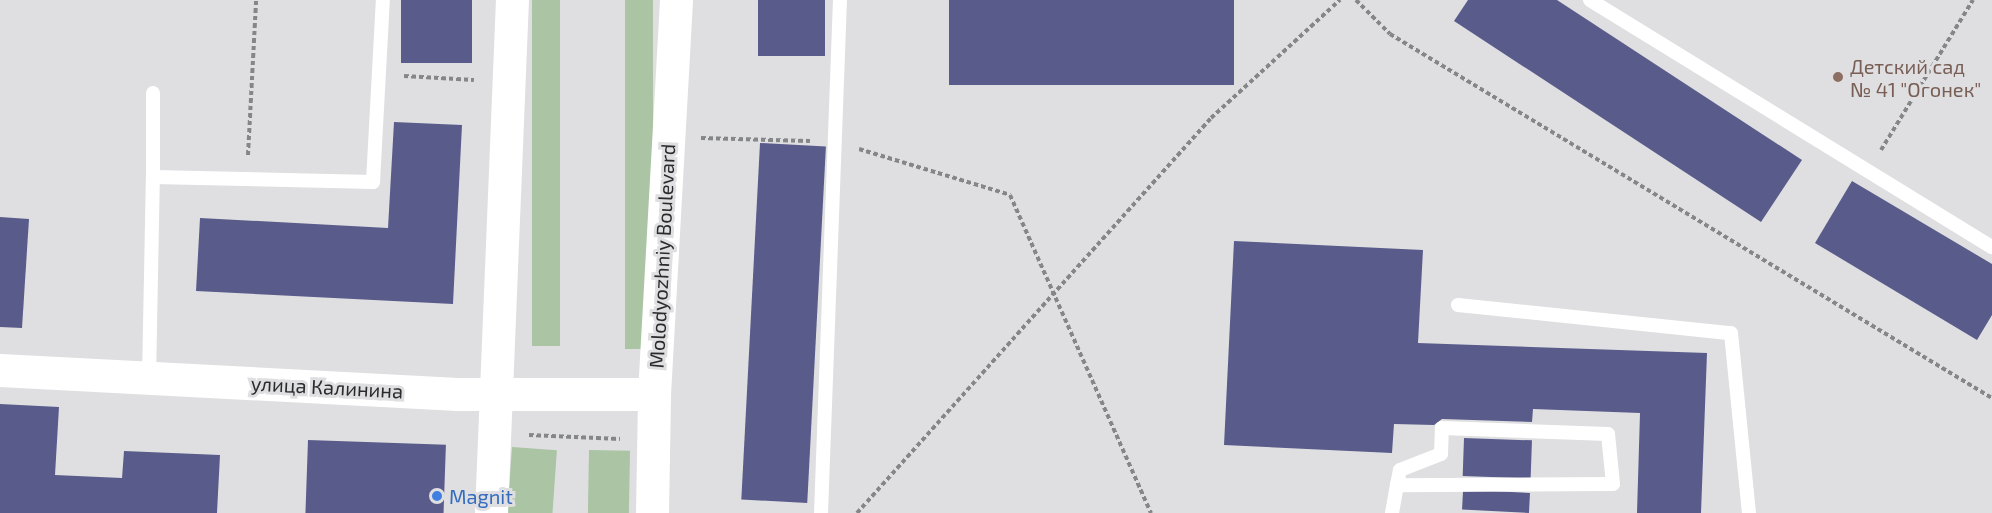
<!DOCTYPE html>
<meta charset="utf-8">
<style>
body{margin:0}
#map{position:relative;width:1992px;height:513px;overflow:hidden;background:#dfdfe2;font-family:"Exo 2",sans-serif}
div>[style]{position:absolute}
.green>*{inset:0;background:#aac4a4;transform-origin:0 0}
.building>*{inset:0;background:#595c8a;transform-origin:0 0}
.path>*{height:4px;margin-top:-2px;transform-origin:0;background:repeating-linear-gradient(90deg,#858688 0 4.5px,transparent 0 7.5px)}
.lane>*{height:14px;margin:-7px;padding:0 7px;transform-origin:7px;border-radius:7px;background:#fff}
.secondary>*{height:33px;margin:-16.5px;padding:0 16.5px;transform-origin:16.5px;border-radius:16.5px;background:#fff}
.dots>*{width:16px;height:16px;translate:-50% -50%;box-sizing:border-box;border:3px solid #dfdfe2;border-radius:50%}
span{translate:-50% -50%;white-space:nowrap;text-align:center;line-height:1.15;-webkit-text-stroke:6px #dfdfe2;paint-order:stroke}
.education-label{font-size:20px;color:#785e54}
.left{translate:0 -50%;text-align:left}
.street-label{font-size:20px;color:#2a2b2c}
.shop-label{font-size:20px;color:#366cbe}
</style>
<div id="map">
<div class="green">
<div style="left:532px;top:0;width:28px;height:346px"></div>
<div style="left:625px;top:0;width:28px;height:349px"></div>
<div style="left:512px;top:447px;width:45px;height:66px;rotate:4deg"></div>
<div style="left:589px;top:450px;width:41px;height:63px;rotate:1deg"></div>
</div>
<div class="building">
<div style="left:401px;top:0;width:71px;height:63px"></div>
<div style="left:758px;top:0;width:67px;height:56px"></div>
<div style="left:949px;top:0;width:285px;height:85px"></div>
<div style="clip-path:polygon(1468px 0,1557px 0,1802px 160px,1761px 222px,1454px 21px)"></div>
<div style="clip-path:polygon(394px 122px,462px 125px,453px 304px,196px 291px,200px 218px,388px 228px)"></div>
<div style="left:760px;top:143px;width:66px;height:357px;rotate:3deg"></div>
<div style="clip-path:polygon(1852px 181px,1992px 264px,1992px 315px,1977px 340px,1815px 243px)"></div>
<div style="clip-path:polygon(0 217px,29px 219px,22px 328px,0 327px)"></div>
<div style="clip-path:polygon(1234px 241px,1423px 250px,1418px 343px,1707px 353px,1701px 513px,1637px 513px,1640px 413px,1533px 409px,1532px 422px,1442px 419px,1434px 425px,1394px 424px,1392px 453px,1224px 445px)"></div>
<div style="clip-path:polygon(0 404px,59px 407px,55px 475px,122px 478px,124px 451px,220px 455px,217px 513px,0 513px)"></div>
<div style="left:1464px;top:438px;width:68px;height:38px;rotate:2deg"></div>
<div style="left:308px;top:440px;width:138px;height:73px;rotate:2deg"></div>
<div style="left:1530px;top:493px;width:20px;height:67px;rotate:93deg"></div>
</div>
<div class="path">
<div style="left:1356px;top:0;width:48px;rotate:45deg"></div>
<div style="left:1390px;top:34px;width:703px;rotate:31.16deg"></div>
<div style="left:404px;top:76px;width:70px;rotate:3.3deg"></div>
<div style="left:701px;top:138px;width:109px;rotate:1.6deg"></div>
<div style="left:859px;top:149px;width:158px;rotate:16.9deg"></div>
<div style="left:1010px;top:195px;width:348px;rotate:66.1deg"></div>
<div style="left:1881px;top:150px;width:176px;rotate:-58.5deg"></div>
<div style="left:248px;top:155px;width:155px;rotate:-87deg"></div>
<div style="left:529px;top:435px;width:91px;rotate:2.5deg"></div>
<div style="left:857px;top:513px;width:530px;rotate:-48.13deg"></div>
<div style="left:1211px;top:118px;width:175px;rotate:-42.5deg"></div>
</div>
<div class="lane">
<div style="left:1590px;top:0;width:472px;rotate:31.6deg"></div>
<div style="left:153px;top:177px;width:84px;rotate:-90deg"></div>
<div style="left:1458px;top:305px;width:274px;rotate:5.9deg"></div>
<div style="left:1731px;top:333px;width:181px;rotate:84.3deg"></div>
<div style="left:149px;top:379px;width:202px;rotate:-88.9deg"></div>
<div style="left:153px;top:177px;width:220px;rotate:1.3deg"></div>
<div style="left:373px;top:182px;width:182px;rotate:-86.9deg"></div>
<div style="left:821px;top:513px;width:513px;rotate:-87.88deg"></div>
<div style="left:1392px;top:513px;width:28px;rotate:-80deg"></div>
<div style="left:1397px;top:485px;width:15px;rotate:-79deg"></div>
<div style="left:1400px;top:470px;width:44px;rotate:-21.3deg"></div>
<div style="left:1441px;top:454px;width:26px;rotate:-88deg"></div>
<div style="left:1442px;top:428px;width:166px;rotate:2.1deg"></div>
<div style="left:1608px;top:434px;width:50px;rotate:84.3deg"></div>
<div style="left:1613px;top:484px;width:216px;rotate:179.7deg"></div>
</div>
<div class="secondary">
<div style="left:0;top:370px;width:458px;rotate:3deg"></div>
<div style="left:457px;top:394px;width:197px"></div>
<div style="left:491px;top:513px;width:513px;rotate:-87.66deg"></div>
<div style="left:652px;top:513px;width:119px;rotate:-89deg"></div>
<div style="left:654px;top:394px;width:395px;rotate:-86.8deg"></div>
</div>
<div class="dots">
<div style="left:1838px;top:77px;background:#8d6e63"></div>
<div style="left:437px;top:496px;background:#3f7fe0"></div>
</div>
<div class="education-label">
<span class="left" style="left:1850px;top:78px">Детский сад<br>№ 41 "Огонек"</span>
</div>
<div class="street-label">
<span style="left:662px;top:256px;rotate:-87deg">Molodyozhniy Boulevard</span>
<span style="left:327px;top:387px;rotate:3deg">улица Калинина</span>
</div>
<div class="shop-label">
<span class="left" style="left:449px;top:496px">Magnit</span>
</div>
</div>
